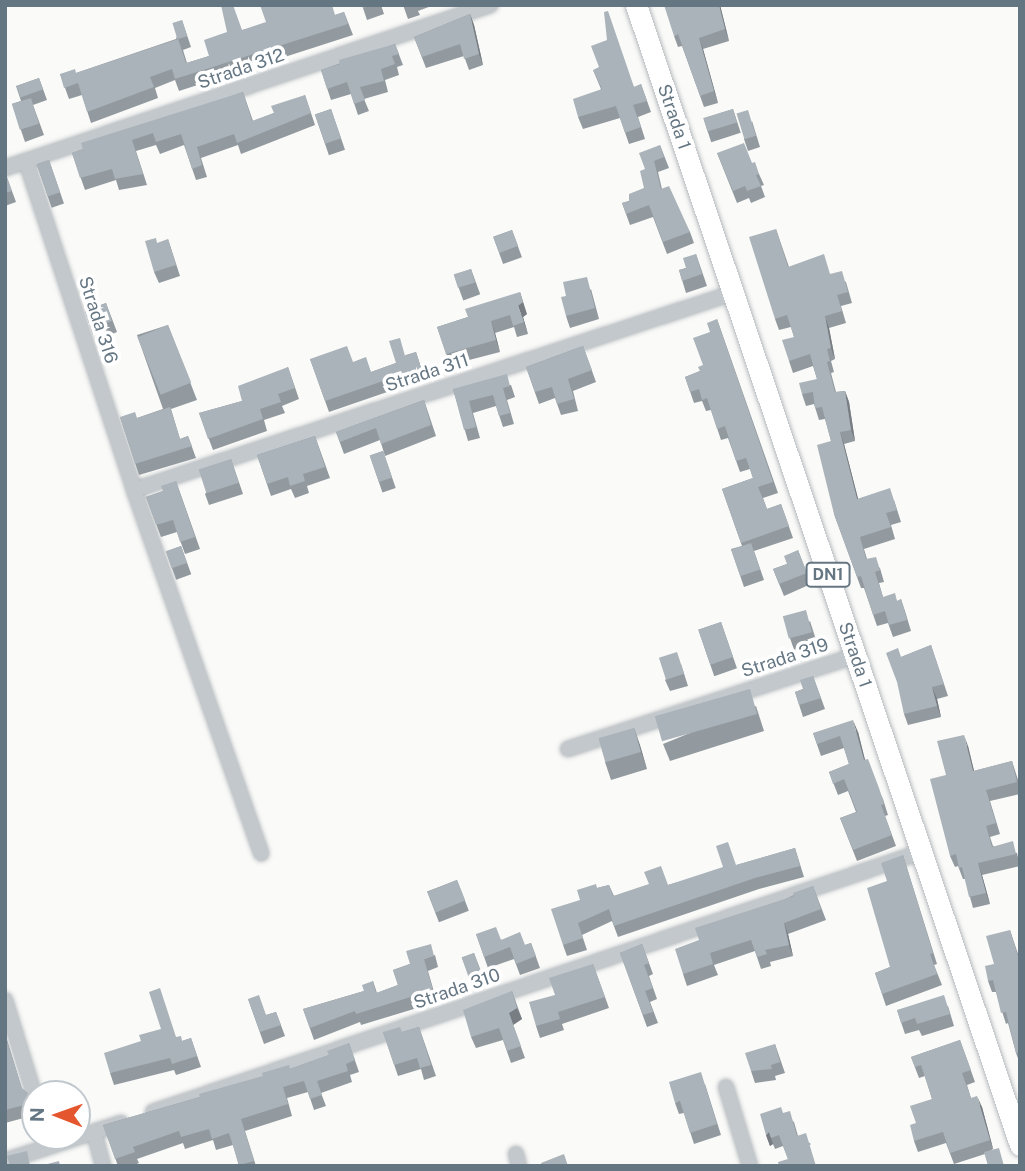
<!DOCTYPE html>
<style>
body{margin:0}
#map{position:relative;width:1025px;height:1171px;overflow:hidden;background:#fafaf8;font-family:"Public Sans",sans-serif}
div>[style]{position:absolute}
.roads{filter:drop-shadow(0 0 2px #b5babe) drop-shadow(0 0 2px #b5babe)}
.street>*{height:14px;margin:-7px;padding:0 7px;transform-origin:7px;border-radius:7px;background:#c3c8cc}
.primary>*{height:21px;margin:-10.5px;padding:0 10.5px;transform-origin:10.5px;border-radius:10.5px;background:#fff}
.wall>*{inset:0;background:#929a9f;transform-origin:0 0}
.shaded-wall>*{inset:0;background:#777d82}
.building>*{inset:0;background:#aab3b9;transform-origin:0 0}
span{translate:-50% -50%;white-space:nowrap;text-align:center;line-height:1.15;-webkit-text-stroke:7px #fff;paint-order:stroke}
.shield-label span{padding:2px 5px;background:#fff;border:2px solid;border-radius:5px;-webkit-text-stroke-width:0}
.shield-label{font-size:16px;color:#657683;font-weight:700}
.street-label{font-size:18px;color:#657683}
.frame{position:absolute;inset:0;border:7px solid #657683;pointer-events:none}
.north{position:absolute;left:21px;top:1080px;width:70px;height:70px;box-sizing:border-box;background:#fff;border:2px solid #c1c8cd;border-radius:50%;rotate:271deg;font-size:19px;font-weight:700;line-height:28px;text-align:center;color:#657683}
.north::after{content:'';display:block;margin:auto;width:24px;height:32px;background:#e4572e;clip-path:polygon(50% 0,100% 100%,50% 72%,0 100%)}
</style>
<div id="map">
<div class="roads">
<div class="street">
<div style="left:26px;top:161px;width:346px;rotate:71.8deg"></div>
<div style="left:134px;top:490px;width:385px;rotate:70.7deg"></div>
<div style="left:5px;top:168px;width:512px;rotate:-18.58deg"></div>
<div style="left:134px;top:490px;width:631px;rotate:-18.21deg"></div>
<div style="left:568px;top:749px;width:302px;rotate:-18deg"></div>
<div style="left:5px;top:1000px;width:102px;rotate:72.8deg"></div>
<div style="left:726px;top:1087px;width:83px;rotate:73.1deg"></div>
<div style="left:153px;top:1112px;width:811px;rotate:-18.7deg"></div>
<div style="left:94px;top:1132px;width:35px;rotate:75deg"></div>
<div style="left:516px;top:1154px;width:12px;rotate:76deg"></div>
<div style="left:5px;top:1161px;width:122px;rotate:-18.1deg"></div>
</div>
<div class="primary">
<div style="left:636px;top:5px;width:1203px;rotate:71.38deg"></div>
</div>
</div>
<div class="wall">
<div style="clip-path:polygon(362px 5px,381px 5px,384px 14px,367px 20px)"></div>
<div style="clip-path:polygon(403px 5px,434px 5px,418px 11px,420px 15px,408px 19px)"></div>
<div style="clip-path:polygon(720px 5px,729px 41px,703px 49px,718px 103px,704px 107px,682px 46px,678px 47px,674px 36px)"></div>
<div style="clip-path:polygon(344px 12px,353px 35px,179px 91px,175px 80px,155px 88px,158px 98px,91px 123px,82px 95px,69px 99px,60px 74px,76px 73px,176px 39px,182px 20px,191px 47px,183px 50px,187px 63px,209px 56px,242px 30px,335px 15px)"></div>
<div style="clip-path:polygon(470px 14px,474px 25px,483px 65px,469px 70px,464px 56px,426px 68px,414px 37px)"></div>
<div style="clip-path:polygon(395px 44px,403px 65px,397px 67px,399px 75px,385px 80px,388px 92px,364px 99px,369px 111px,358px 115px,351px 94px,331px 100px,321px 70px)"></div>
<div style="clip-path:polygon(593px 70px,635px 87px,641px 84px,651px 112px,638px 117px,645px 139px,629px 144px,620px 118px,583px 129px,578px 117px,601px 89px)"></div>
<div style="clip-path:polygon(39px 78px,47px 100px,33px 105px,44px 135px,25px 142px,12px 104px,21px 101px,16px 86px)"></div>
<div style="clip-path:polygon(243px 92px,253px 121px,274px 113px,305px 95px,315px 125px,241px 154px,238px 145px,201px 158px,207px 177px,196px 180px,184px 145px,160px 154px,156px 145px,136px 151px,147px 185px,119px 190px,116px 180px,85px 190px,72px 153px)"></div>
<div style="left:331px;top:109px;width:43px;height:17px;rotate:71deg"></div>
<div style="left:733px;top:109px;width:25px;height:31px;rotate:72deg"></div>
<div style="clip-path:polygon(752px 121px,760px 147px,748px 151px,744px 139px)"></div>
<div style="clip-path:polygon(660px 145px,669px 168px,658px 172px,662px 189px,690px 232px,694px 243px,667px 254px,653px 217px,630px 225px,622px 203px,629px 201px,644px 188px,645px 169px)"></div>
<div style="clip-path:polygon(717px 153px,752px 163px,759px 174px,764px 185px,761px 186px,765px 197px,751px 203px,749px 198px,737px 203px)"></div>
<div style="left:49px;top:160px;width:46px;height:13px;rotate:71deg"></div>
<div style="clip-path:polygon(5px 172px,16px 202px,5px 206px)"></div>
<div style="clip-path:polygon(776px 229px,789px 267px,831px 274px,846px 282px,852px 303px,841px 306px,846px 323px,829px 328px,835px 359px,831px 361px,834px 372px,831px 373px,836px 392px,845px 391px,849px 402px,855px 441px,844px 444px,858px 499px,894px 500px,901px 522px,891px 525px,895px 539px,864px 549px,867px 559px,880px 568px,884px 582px,879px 583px,883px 597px,898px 601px,901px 599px,905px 611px,911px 631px,893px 637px,888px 623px,877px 626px,864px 588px,861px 588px,834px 514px,831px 441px,825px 419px,819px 420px,814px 404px,806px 406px,802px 394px,817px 379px,813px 366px,793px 373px,789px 361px,794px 337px,791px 327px,779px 330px,775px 319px)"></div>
<div style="left:512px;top:230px;width:29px;height:20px;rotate:70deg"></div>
<div style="clip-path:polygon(168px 239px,180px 276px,159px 283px,154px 272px)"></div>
<div style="clip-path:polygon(696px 254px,707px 286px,686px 293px,679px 270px,686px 268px)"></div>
<div style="left:471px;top:269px;width:27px;height:18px;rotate:70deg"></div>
<div style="clip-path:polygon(591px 289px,599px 319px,570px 328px,566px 316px)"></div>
<div style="clip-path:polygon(106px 303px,117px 332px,105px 337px,102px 331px,93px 335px,85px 311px)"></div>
<div style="clip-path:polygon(527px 314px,523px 317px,528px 334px,517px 337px,514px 327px,495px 333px,500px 352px,450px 365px,437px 327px,468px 317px)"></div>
<div style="clip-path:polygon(717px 319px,778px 493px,763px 498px,767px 509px,781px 504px,793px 538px,754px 551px,764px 580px,744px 587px,731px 549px,742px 546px,722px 489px,753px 478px,750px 469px,740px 472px,728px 438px,721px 440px,711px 410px,706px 411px,702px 401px,694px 403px,685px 377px,700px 371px,703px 365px,710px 332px)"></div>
<div style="clip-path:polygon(168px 325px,197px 400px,171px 409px,180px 439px,188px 436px,196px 458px,139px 475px,120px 417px,137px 418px,163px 409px,137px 335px)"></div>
<div style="clip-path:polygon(583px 346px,596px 382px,573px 391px,578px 411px,561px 415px,555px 398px,539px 404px,526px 367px)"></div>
<div style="clip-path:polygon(416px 352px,425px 379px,329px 412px,310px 359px,353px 362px,371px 372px,396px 363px,406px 355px)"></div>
<div style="clip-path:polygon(288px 367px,299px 399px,282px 406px,285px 413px,264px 420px,267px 431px,213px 450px,199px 413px,242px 401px)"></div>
<div style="clip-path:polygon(511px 385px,515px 397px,507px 400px,514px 424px,503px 427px,496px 406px,473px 413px,480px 438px,468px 441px,453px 389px)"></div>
<div style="clip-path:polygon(424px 400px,436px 436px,385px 456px,380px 440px,344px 454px,336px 432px)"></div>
<div style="clip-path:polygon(315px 436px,330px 478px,307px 486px,309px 493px,295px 498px,291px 489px,271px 496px,257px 455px)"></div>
<div style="left:383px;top:451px;width:39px;height:14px;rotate:71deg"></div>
<div style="clip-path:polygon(231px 459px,243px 494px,209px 505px,205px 494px)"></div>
<div style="clip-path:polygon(176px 481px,200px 549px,185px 554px,177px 532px,161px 537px,146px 497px,163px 491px)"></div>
<div style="left:181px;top:546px;width:30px;height:16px;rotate:70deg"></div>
<div style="clip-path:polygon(798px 550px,811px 584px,784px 596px,773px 569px,787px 564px)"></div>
<div style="clip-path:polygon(810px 621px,817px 643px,794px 650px,790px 638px)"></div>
<div style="left:721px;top:622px;width:49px;height:24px;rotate:71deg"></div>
<div style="clip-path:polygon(931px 645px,948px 696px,937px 699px,941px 717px,908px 725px,904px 714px,901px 657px)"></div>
<div style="clip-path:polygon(681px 664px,688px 686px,670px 691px,665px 680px)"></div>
<div style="clip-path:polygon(813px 676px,825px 709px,803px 717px,795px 692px,803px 689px)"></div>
<div style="clip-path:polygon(756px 706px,764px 731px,670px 761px,663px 744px)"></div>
<div style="clip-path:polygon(634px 728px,647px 769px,611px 780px,605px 762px)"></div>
<div style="clip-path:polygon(858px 732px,865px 760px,883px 799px,888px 815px,885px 816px,896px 846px,857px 861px,840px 818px,856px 812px,848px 791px,838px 795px,829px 772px,849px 764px,844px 748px,821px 756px,813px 733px)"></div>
<div style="clip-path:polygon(968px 746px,974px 771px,1012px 761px,1020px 786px,1020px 794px,990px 801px,1000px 834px,990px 837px,993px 846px,1017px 853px,1020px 866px,982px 875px,990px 904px,973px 908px,965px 879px,963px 879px,958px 866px,955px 867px,950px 856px,946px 775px)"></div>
<div style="clip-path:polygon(795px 848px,804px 877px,759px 889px,618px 937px,612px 921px,582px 935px,587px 950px,567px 956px,563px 945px,580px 900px,597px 888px,609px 885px,614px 896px,668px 885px)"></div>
<div style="clip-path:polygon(903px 855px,937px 964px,934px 965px,942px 985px,886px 1006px,875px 973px,890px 967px,887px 881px)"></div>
<div style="left:457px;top:880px;width:33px;height:32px;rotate:69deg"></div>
<div style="clip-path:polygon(813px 886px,826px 920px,788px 934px,793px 956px,770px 962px,771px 966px,761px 969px,755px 951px,714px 965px,718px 975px,687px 986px,683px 974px,699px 940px)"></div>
<div style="clip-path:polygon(1010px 930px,1020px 960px,1020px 1064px,1016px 1053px,1008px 1023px,1006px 1024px,996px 992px,992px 992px,988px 981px,994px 964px)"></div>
<div style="clip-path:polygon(476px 934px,525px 945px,531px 943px,540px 968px,520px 975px,514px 959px,488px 968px)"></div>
<div style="clip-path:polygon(642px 944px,653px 974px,649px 976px,657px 999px,650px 1002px,658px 1023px,647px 1027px,620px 953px)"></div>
<div style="left:474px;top:953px;width:33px;height:13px;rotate:69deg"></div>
<div style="clip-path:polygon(435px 955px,438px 967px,428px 971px,437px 1002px,361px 1025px,360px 1022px,314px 1040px,303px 1009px,364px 991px,373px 981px,377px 993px,398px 985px,393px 970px)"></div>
<div style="clip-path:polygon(593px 964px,609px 1008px,562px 1024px,564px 1030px,540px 1038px,536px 1026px,555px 995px)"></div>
<div style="clip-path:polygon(512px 991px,522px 1019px,513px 1025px,525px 1058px,511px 1063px,503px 1040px,476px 1048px,471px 1037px)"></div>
<div style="clip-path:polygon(248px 999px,266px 1015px,276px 1012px,285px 1036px,264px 1044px)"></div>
<div style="clip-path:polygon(948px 1006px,954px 1026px,922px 1036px,919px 1030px,905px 1034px,897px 1010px)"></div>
<div style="clip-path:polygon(419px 1027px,436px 1076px,424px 1080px,421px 1069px,398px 1076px,383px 1032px,402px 1032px)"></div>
<div style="clip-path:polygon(5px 1033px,22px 1089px,30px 1095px,35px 1108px,35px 1115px,5px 1123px)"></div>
<div style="clip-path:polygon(176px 1037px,182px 1041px,191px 1038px,201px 1067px,176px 1075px,174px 1070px,114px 1085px,110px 1073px)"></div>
<div style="clip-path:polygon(960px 1040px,975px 1082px,967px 1085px,971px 1098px,982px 1107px,993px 1149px,985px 1154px,954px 1164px,946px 1143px,918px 1152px,914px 1141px,916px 1123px,932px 1099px,925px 1076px,919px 1078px,911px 1057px)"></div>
<div style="clip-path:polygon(349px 1043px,359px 1072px,350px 1075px,352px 1082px,321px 1093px,326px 1106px,314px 1110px,308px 1092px,287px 1098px,292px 1116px,245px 1131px,256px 1166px,239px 1166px,233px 1145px,216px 1150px,213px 1140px,185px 1149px,183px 1143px,137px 1159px,139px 1163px,132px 1166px,118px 1166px,103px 1125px,200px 1097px,290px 1069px,329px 1055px)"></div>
<div style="clip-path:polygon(775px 1044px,785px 1073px,775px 1076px,776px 1080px,755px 1083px,751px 1071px)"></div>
<div style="clip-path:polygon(705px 1084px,721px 1135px,694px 1144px,684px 1113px,679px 1114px,675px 1103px)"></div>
<div style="clip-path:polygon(783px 1113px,794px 1122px,798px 1136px,811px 1144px,788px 1159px,783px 1146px,775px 1149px,773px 1144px,770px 1146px,766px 1135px)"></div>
</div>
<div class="shaded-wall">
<div style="clip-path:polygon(719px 5px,720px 5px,729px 41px,725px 29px)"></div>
<div style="clip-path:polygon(470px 14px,474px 25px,483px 65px,479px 54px)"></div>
<div style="clip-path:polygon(699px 38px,703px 49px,718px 103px,714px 91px)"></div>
<div style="clip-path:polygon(520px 292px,527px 314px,523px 317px,528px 334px,518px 306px)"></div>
<div style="clip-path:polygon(825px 316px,829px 328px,835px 359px,831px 348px)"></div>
<div style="clip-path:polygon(491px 321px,495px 333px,500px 352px,496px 340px)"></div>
<div style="clip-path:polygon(845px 391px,849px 402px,855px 441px,851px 430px)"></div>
<div style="clip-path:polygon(840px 432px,844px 444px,861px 510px,857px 499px)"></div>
<div style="clip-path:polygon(932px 687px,937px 699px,941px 717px,937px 706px)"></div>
<div style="clip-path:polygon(853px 720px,858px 732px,868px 772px,864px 760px)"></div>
<div style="clip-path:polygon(634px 728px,640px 745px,647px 769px,641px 752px)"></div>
<div style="clip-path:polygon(964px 735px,968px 746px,977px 783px,973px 771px)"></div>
<div style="clip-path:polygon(978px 863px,982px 875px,990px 904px,986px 893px)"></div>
<div style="clip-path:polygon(784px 923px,788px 934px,793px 956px,789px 945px)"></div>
<div style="clip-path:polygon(517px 1008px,522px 1019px,513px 1025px,509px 1013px)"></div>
<div style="clip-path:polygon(977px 1096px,982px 1107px,994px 1152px,990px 1140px)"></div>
<div style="clip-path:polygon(769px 1132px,773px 1144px,770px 1146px,766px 1135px)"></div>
</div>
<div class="building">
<div style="clip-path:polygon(221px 5px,233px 5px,242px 30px,266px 22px,260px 5px,332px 5px,335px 15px,344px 12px,348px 24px,175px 79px,172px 69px,150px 77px,154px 87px,87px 112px,78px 83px,64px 88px,60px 74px,75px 69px,76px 73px,178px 39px,186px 63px,209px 56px,204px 40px,227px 32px)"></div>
<div style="clip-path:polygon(362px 5px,372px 5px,363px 8px)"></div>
<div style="clip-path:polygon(664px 5px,719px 5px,725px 29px,699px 38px,714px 91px,700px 96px,678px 34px,674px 36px)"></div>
<div style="clip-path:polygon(608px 11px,634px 87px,641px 84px,647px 101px,633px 105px,641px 127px,625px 133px,616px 106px,578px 117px,573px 99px,602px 89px,593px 70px,599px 67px,591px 46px,607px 40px,604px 12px)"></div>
<div style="clip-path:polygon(470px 14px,479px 54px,464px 59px,460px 44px,422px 57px,414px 37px)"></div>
<div style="left:182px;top:20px;width:17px;height:10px;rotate:73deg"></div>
<div style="clip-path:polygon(395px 44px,399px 54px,392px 56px,395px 64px,381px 69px,384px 81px,360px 87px,365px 100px,354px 104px,347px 82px,327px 89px,321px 70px,340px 64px,339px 60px)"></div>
<div style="left:39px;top:78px;width:12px;height:24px;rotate:70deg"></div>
<div style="clip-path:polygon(243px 92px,252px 121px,274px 113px,271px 106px,305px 95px,311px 113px,237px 143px,234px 134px,197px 147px,202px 165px,192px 169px,181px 134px,156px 142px,153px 133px,132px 140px,143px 174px,115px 179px,112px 169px,80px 178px,72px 153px,83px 149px,81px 143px)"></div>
<div style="left:31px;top:98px;width:27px;height:20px;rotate:73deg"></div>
<div style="left:331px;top:109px;width:31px;height:17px;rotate:71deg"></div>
<div style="left:733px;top:109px;width:14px;height:31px;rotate:73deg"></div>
<div style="left:748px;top:110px;width:27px;height:12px;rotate:73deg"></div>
<div style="clip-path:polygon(744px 143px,752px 163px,755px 162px,759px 174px,756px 175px,761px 186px,747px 191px,745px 186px,733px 191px,717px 153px)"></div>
<div style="clip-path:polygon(660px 145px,664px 157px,654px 161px,661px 189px,669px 186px,690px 232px,663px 242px,649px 205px,626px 214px,622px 203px,629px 201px,629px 194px,644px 188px,640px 171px,645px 169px,639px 153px)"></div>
<div style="left:49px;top:160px;width:34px;height:13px;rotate:71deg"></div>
<div style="clip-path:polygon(5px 172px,12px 191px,5px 193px)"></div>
<div style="clip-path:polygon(776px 229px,788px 267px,824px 254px,830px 274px,842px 271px,848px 292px,837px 295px,842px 311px,825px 316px,831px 348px,827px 349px,830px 361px,827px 362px,835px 392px,845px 391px,851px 430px,840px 432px,857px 499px,890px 488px,897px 510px,886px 513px,891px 527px,860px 537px,866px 559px,876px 557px,880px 570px,875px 572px,883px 597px,895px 593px,897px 601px,901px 599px,907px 620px,889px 625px,885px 611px,873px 615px,861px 576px,857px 577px,834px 514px,817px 445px,831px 441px,822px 407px,815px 408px,813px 392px,802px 394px,799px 383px,817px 379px,810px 354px,789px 361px,782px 340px,794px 337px,787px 315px,775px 319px,749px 237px)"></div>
<div style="left:512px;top:230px;width:17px;height:20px;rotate:69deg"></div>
<div style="clip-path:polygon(156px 238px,157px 243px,168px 239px,176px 265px,154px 272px,145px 241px)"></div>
<div style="clip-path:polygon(696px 254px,702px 274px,682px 281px,679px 270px,686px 268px,683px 258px)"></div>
<div style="left:471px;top:269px;width:14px;height:18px;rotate:73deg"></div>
<div style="clip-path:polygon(587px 277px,595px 308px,566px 316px,561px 297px,566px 296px,563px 282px)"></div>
<div style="clip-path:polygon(520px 292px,523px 302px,518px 306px,524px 322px,513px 326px,510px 315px,491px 321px,496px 340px,446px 354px,437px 327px,468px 317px,465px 309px)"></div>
<div style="clip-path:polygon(106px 303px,112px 321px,100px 325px,98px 319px,89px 323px,85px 311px)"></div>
<div style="clip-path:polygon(717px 319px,773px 482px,758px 487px,767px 509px,781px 504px,789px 526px,741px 543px,722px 489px,753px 478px,746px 458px,736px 461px,725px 426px,717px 429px,707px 398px,702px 400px,699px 389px,690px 392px,685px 377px,700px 371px,698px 367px,703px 365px,693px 338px,710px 332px,707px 323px)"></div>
<div style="left:168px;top:325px;width:62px;height:33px;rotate:68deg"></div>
<div style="clip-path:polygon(400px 338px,405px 356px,416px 352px,421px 368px,325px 401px,310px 359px,347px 346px,353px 362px,366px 357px,371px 372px,396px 363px,389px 341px)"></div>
<div style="clip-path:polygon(583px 346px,592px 370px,568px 379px,574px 399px,557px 404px,552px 387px,535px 392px,526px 367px)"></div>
<div style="clip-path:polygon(288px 367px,295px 388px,278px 394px,281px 402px,260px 409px,263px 419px,208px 439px,199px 413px,242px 401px,238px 386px)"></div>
<div style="clip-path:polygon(507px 374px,510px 386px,503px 388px,510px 413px,499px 416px,493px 395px,469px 401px,476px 427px,464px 430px,453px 389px)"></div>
<div style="clip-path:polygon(424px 400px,431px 425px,381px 444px,376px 428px,340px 442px,336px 432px)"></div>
<div style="clip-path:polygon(170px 407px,180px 439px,188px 436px,192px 446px,135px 464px,120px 417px,135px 412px,137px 418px)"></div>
<div style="clip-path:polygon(315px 436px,325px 467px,303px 474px,305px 481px,290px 486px,288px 477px,267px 484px,257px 455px)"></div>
<div style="left:383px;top:451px;width:28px;height:14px;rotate:71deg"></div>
<div style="left:231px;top:459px;width:25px;height:34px;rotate:72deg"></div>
<div style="clip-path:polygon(176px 481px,195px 537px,180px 542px,173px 520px,156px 525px,146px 497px,163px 491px,161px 486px)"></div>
<div style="left:751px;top:543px;width:28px;height:21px;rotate:71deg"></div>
<div style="left:181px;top:546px;width:18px;height:16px;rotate:71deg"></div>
<div style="clip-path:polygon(798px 550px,807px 573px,779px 584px,773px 569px,787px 564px,784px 556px)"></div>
<div style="left:806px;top:610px;width:23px;height:24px;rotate:75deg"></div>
<div style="left:721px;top:622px;width:37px;height:24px;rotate:71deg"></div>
<div style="clip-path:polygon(931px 645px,944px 684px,932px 687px,937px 706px,904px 714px,897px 682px,886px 653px,898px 648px,901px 657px)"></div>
<div style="left:677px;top:652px;width:23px;height:19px;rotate:72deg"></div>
<div style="clip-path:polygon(813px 676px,821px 698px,799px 705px,795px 692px,803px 689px,800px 680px)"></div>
<div style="left:750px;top:689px;width:26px;height:99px;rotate:74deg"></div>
<div style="clip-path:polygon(853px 720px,864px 760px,868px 759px,879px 788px,884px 804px,881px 805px,892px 835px,853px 850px,840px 818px,857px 812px,844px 779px,833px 784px,829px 772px,849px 764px,840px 736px,817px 744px,813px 733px)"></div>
<div style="left:634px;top:728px;width:25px;height:37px;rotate:74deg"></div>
<div style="clip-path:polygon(964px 735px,973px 771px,1012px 761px,1017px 782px,986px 790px,996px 823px,986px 826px,992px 847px,1013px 841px,1016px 854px,978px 863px,986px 893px,969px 897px,962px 867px,959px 868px,956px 854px,950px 856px,930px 779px,946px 775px,937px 741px)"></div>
<div style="clip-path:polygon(728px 842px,736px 865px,795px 848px,800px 866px,755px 878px,614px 926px,609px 909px,578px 923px,583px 938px,563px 945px,551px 909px,580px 900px,577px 890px,596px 884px,597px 888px,609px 885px,613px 896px,649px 884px,644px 872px,661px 866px,668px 885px,723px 867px,716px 846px)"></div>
<div style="clip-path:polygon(903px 855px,933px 953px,930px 954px,937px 974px,882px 994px,875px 973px,890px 967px,867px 888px,887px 881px,881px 863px)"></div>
<div style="left:457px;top:880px;width:22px;height:32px;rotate:68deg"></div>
<div style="clip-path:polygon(813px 886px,821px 909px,784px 923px,789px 945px,765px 950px,767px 954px,757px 957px,751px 940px,710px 953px,713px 964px,683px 974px,675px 949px,699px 940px,695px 928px,794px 896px,793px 893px)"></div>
<div style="clip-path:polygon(496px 927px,501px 940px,520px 932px,525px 945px,531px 943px,536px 956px,516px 964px,510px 947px,484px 957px,476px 934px)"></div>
<div style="clip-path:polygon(1010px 930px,1020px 963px,1020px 1052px,1016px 1053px,1006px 1012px,1001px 1013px,993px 980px,988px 981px,985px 966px,994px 964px,986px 936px)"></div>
<div style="clip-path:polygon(431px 944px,434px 956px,424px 959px,433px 990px,356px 1014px,355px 1011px,310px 1028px,303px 1009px,364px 991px,362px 985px,373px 981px,376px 993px,398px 985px,393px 970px,410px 964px,406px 951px)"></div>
<div style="clip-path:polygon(642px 944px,649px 963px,644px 965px,653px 988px,645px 991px,653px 1012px,643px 1015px,620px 953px)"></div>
<div style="left:474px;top:953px;width:21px;height:13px;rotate:71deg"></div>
<div style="clip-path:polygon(593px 964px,605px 997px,558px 1012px,560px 1019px,536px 1026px,529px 1002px,555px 995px,549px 978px)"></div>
<div style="clip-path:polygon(160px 988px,176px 1037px,181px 1036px,182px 1041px,191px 1038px,197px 1056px,172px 1064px,170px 1058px,110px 1073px,104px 1053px,141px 1041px,139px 1035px,161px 1029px,149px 992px)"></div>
<div style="clip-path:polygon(512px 991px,517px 1008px,509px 1013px,521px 1046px,507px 1051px,499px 1028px,471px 1037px,463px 1010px)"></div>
<div style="clip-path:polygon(259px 995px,266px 1015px,276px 1012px,281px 1025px,260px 1032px,248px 999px)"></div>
<div style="clip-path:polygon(944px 995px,950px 1014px,917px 1024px,915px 1018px,901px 1023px,897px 1010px)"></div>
<div style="clip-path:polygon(400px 1027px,402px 1032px,419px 1027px,431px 1065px,420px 1068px,417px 1058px,394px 1065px,383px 1032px)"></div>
<div style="clip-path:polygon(5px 1035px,22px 1088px,30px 1095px,32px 1103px,5px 1110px)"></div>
<div style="clip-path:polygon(960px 1040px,971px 1070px,962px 1073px,971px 1098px,977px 1096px,990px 1140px,950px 1153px,943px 1132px,914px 1141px,910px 1125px,916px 1123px,910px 1106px,932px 1099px,921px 1065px,915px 1067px,911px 1057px)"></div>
<div style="clip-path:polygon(349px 1043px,355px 1060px,346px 1064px,348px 1071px,317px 1081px,322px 1095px,310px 1099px,304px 1081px,283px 1087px,288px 1104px,241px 1119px,254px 1161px,239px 1165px,229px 1133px,212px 1139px,209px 1129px,181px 1137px,179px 1131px,133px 1147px,135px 1152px,115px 1159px,103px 1125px,200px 1097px,199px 1094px,263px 1076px,262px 1073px,289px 1065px,290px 1069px,329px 1055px,327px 1051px)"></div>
<div style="clip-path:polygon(775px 1044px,780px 1062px,771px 1065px,772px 1069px,751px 1071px,745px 1053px)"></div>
<div style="clip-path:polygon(701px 1072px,717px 1124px,690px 1133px,680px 1101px,675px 1103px,669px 1082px)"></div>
<div style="clip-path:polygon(781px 1107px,783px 1113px,790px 1111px,797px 1136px,806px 1133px,816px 1166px,779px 1166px,778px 1162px,788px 1159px,779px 1135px,771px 1138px,769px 1132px,766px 1135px,760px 1114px)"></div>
<div style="clip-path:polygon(999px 1148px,1004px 1166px,988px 1166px,984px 1152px)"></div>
<div style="clip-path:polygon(27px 1151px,30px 1166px,10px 1166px,7px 1156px)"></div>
<div style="clip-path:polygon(564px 1154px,568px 1166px,542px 1166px,541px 1163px)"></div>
<div style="clip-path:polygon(59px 1161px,60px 1166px,40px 1166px)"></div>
</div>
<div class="shield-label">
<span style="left:828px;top:575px">DN1</span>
</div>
<div class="street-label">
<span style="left:241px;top:69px;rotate:-19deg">Strada 312</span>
<span style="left:674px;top:117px;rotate:71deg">Strada 1</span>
<span style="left:98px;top:320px;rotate:72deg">Strada 316</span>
<span style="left:427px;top:373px;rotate:-18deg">Strada 311</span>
<span style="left:855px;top:655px;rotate:71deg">Strada 1</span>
<span style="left:785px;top:658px;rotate:-18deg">Strada 319</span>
<span style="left:457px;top:989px;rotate:-19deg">Strada 310</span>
</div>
<div class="frame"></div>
<div class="north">N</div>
</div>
